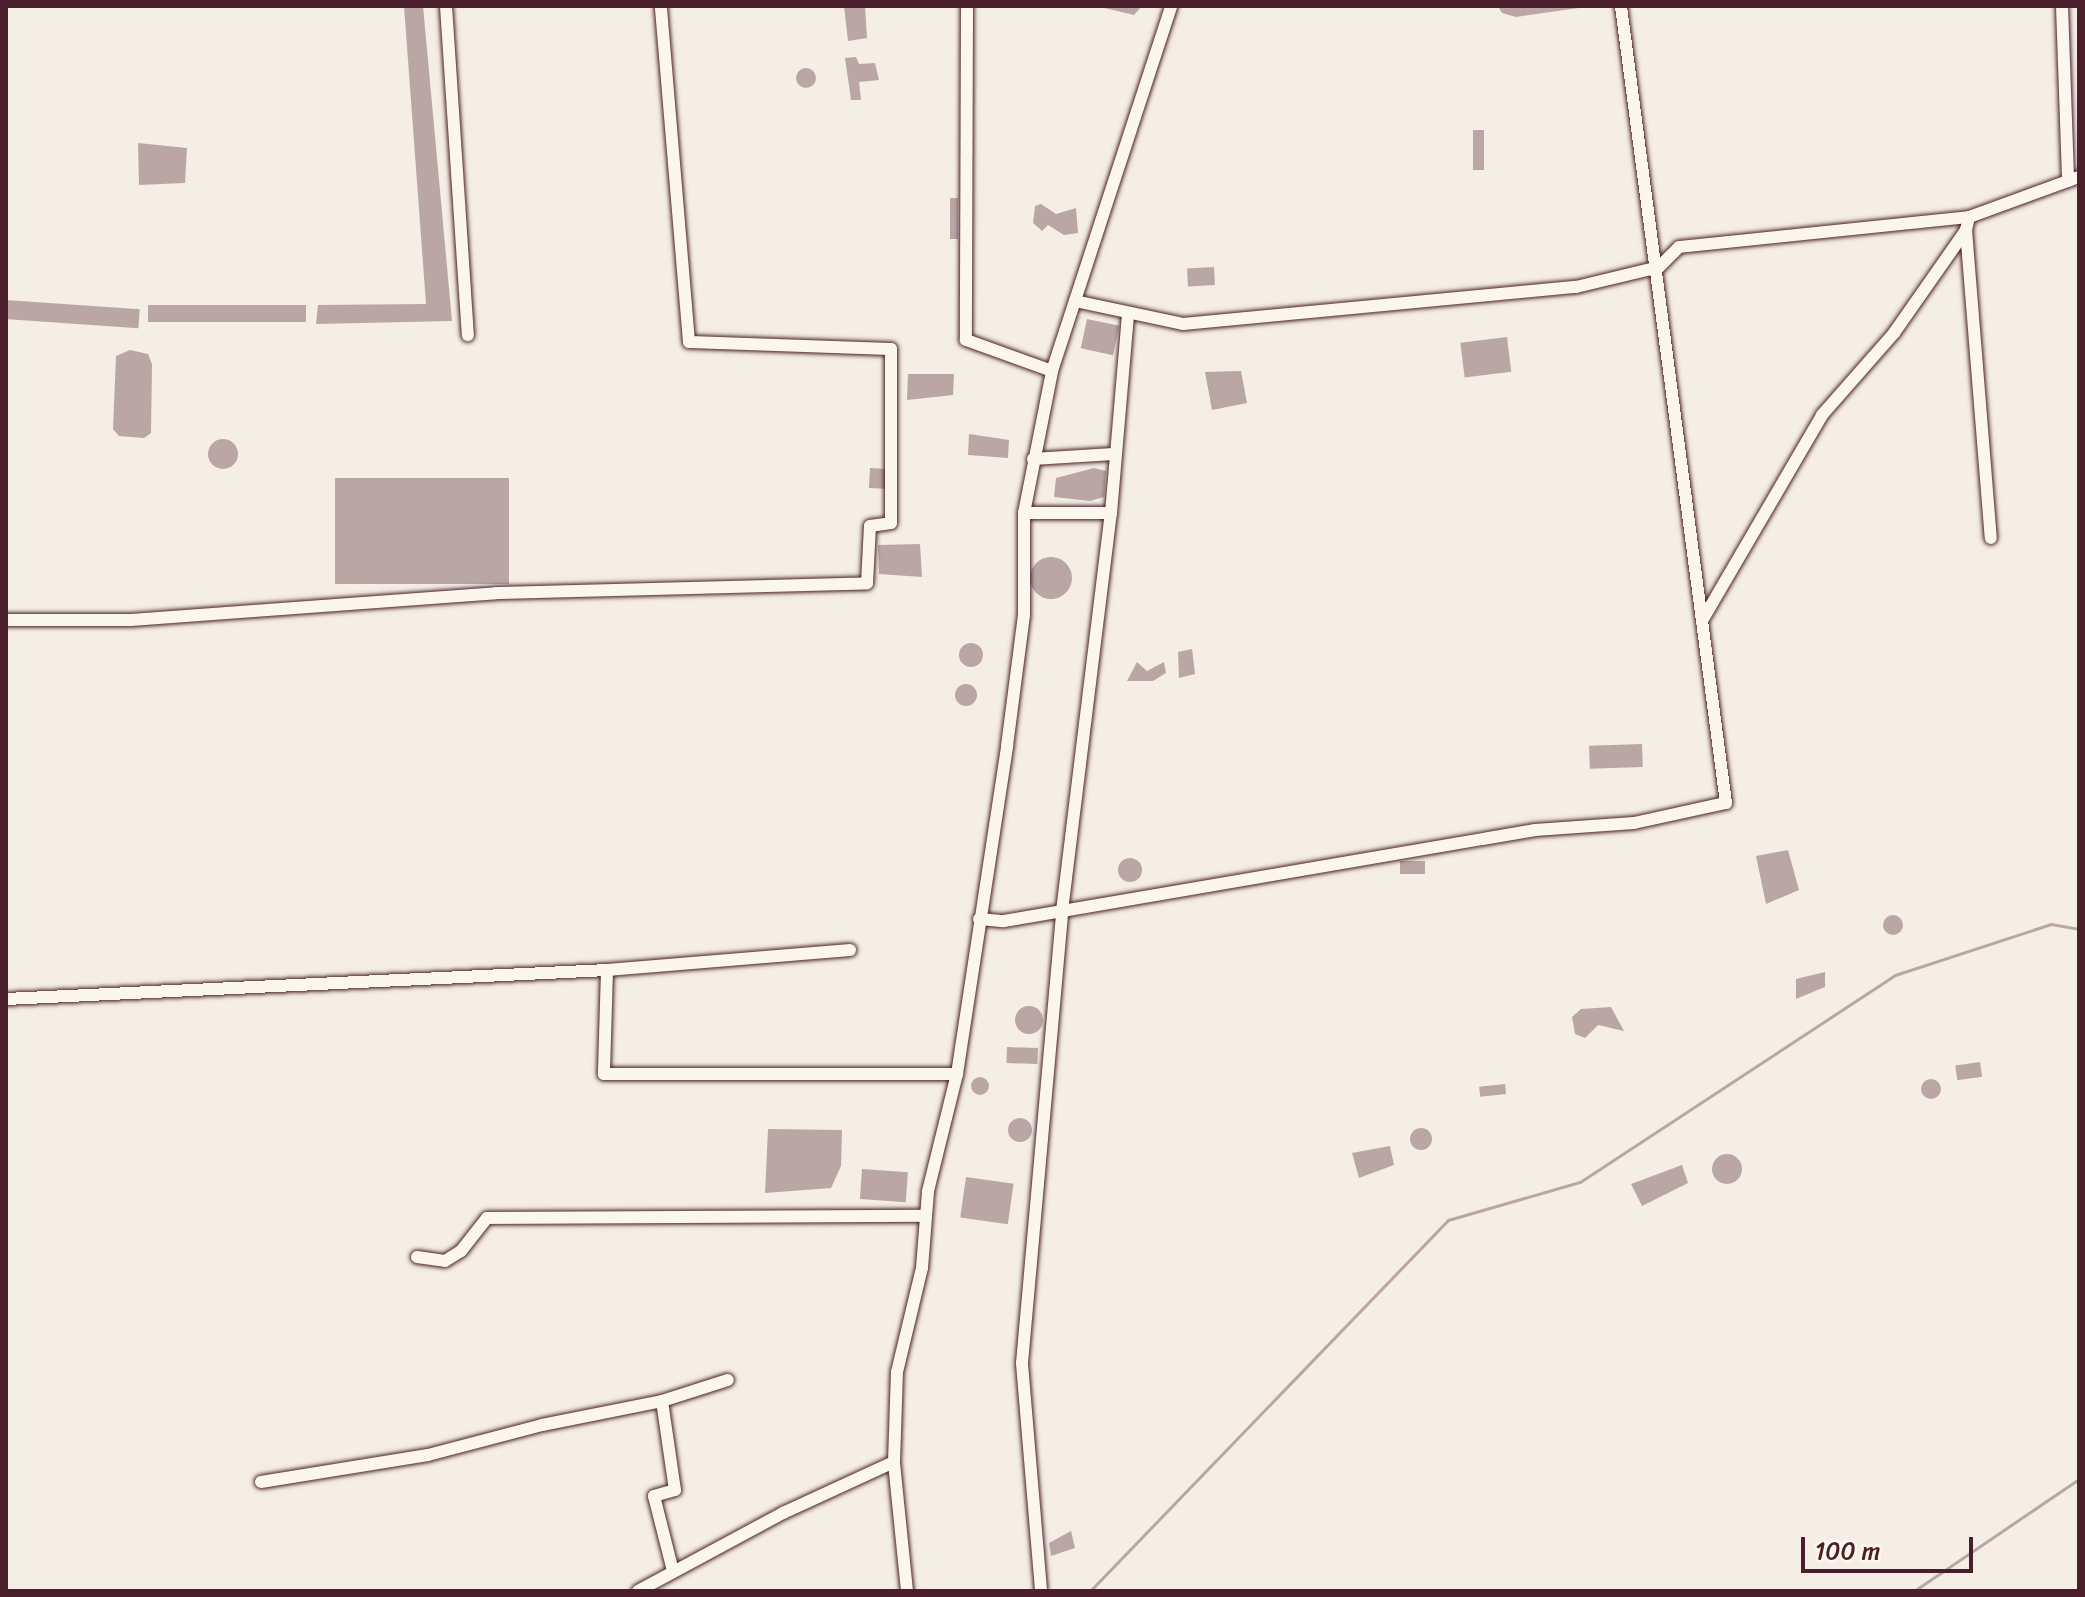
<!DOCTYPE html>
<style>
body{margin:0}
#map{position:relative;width:2085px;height:1597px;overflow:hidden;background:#f4eee4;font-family:Sriracha,sans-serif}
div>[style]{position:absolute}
.water>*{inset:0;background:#baa7a5;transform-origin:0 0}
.round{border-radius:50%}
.stream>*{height:3px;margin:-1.5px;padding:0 1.5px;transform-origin:1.5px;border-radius:1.5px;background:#baa7a5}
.roads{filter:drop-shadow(0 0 2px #4a1f2b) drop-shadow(0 0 2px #4a1f2b)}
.street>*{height:12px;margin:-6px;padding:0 6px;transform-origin:6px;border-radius:6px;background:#fbf7ec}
span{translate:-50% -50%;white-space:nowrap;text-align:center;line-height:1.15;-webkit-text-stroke:7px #fbf7ec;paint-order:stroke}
.frame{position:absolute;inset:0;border:8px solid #4a1f2b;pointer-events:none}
.scale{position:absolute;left:1801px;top:1537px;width:172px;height:36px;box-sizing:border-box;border:4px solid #4a1f2b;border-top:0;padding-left:10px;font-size:24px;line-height:28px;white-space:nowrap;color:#4a1f2b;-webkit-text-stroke:6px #fbf7ec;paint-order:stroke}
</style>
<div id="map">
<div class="water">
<div style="clip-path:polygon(404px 6px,423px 6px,452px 321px,316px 324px,318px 305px,426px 304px)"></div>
<div style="clip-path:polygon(844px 6px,865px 6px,867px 38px,848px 41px)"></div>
<div style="clip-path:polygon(1096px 6px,1142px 6px,1134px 15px)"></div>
<div style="clip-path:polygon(1498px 6px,1593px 6px,1516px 17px,1502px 13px)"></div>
<div style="clip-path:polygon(856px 57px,859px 64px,875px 63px,879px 80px,859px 82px,861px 100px,851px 100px,845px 58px)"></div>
<div class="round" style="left:796px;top:68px;width:20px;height:20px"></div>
<div style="left:1473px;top:130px;width:11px;height:40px"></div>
<div style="clip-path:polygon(138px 143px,187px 148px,185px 183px,139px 185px)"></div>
<div style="left:950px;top:198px;width:8px;height:41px"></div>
<div style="clip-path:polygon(1041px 204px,1056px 214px,1076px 208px,1078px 233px,1064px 235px,1048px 225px,1042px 231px,1033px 223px,1035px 206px)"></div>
<div style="left:1214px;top:267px;width:18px;height:27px;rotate:87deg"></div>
<div style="left:6px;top:300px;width:134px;height:19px;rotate:4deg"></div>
<div style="left:148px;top:305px;width:158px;height:17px"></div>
<div style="left:1087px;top:319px;width:33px;height:30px;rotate:12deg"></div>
<div style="left:1507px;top:337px;width:35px;height:47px;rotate:83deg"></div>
<div style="clip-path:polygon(130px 350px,148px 354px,152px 364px,151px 433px,144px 438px,119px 436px,113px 429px,116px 356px)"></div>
<div style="clip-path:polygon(1241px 371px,1247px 403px,1212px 410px,1205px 372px)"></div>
<div style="clip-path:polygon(908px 374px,954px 374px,953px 395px,907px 400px)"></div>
<div style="clip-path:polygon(969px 434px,1009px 440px,1008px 458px,968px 455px)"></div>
<div class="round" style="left:208px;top:439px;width:30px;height:30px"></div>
<div style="left:870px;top:468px;width:22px;height:20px;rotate:3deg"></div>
<div style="clip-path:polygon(1094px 468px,1106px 471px,1104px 497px,1090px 501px,1054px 497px,1056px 478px)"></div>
<div style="left:509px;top:478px;width:106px;height:174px;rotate:90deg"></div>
<div style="clip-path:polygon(920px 544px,922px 577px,879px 574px,878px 545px)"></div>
<div class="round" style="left:1030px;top:557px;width:42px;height:42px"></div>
<div class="round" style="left:959px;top:643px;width:24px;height:24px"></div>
<div style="clip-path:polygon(1192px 649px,1195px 674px,1179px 678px,1178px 652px)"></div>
<div style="clip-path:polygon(1137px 662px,1147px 671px,1164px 662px,1166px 673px,1153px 681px,1127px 681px)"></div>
<div class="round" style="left:955px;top:684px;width:22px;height:22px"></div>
<div style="left:1642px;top:744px;width:23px;height:53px;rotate:88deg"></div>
<div style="clip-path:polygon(1788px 850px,1799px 890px,1766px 904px,1756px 856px)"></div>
<div class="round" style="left:1118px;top:858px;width:24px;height:24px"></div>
<div style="left:1425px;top:861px;width:13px;height:25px;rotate:90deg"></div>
<div class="round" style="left:1883px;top:915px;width:20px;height:20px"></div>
<div style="clip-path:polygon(1825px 972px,1825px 987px,1796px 999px,1796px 979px)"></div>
<div class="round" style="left:1015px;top:1006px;width:28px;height:28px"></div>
<div style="clip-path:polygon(1611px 1007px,1624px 1031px,1598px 1025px,1585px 1038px,1575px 1034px,1572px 1017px,1581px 1009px)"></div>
<div style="left:1007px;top:1047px;width:31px;height:16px;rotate:2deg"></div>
<div style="left:1980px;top:1062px;width:15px;height:25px;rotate:82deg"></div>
<div class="round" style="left:971px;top:1077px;width:18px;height:18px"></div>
<div class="round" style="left:1921px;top:1079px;width:20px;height:20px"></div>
<div style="left:1505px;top:1084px;width:10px;height:26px;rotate:84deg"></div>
<div class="round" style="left:1008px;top:1118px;width:24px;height:24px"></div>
<div class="round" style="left:1410px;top:1128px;width:22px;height:22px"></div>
<div style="clip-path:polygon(768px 1129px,842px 1130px,841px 1166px,831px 1188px,765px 1193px)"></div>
<div style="clip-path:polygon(1390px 1146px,1394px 1165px,1359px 1178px,1352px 1153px)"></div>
<div class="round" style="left:1712px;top:1154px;width:30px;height:30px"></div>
<div style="clip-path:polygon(1682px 1165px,1688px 1183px,1642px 1206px,1631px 1184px)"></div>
<div style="left:862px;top:1169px;width:46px;height:30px;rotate:4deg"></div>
<div style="left:966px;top:1177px;width:48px;height:41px;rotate:8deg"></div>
<div style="clip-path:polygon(1071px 1531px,1075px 1548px,1051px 1556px,1049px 1543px)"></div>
</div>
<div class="stream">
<div style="left:1090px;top:1591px;width:516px;rotate:-46.02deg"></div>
<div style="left:1448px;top:1220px;width:137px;rotate:-16.1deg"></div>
<div style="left:1580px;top:1182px;width:377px;rotate:-33.3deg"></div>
<div style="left:1895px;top:975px;width:164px;rotate:-18.1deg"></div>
<div style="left:2051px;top:924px;width:28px;rotate:10deg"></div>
<div style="left:1914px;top:1591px;width:199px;rotate:-34.2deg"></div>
</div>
<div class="roads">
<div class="street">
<div style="left:446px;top:6px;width:330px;rotate:86.2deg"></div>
<div style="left:967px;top:6px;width:334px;rotate:90.2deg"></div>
<div style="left:966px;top:340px;width:91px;rotate:19.8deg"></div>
<div style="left:2062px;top:6px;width:175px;rotate:88deg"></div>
<div style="left:1966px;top:230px;width:309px;rotate:85.4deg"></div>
<div style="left:1075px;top:301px;width:110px;rotate:12deg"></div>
<div style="left:1183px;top:324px;width:395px;rotate:-5.4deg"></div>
<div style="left:1576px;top:287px;width:85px;rotate:-13.5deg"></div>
<div style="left:1659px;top:267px;width:28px;rotate:-45deg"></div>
<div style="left:1679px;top:247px;width:292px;rotate:-5.9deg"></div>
<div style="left:1969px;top:217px;width:117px;rotate:-20deg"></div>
<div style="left:1033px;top:459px;width:80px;rotate:-3.6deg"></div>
<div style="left:1024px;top:513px;width:87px"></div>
<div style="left:1703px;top:619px;width:236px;rotate:-59.7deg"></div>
<div style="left:1822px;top:415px;width:109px;rotate:-48.7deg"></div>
<div style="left:1894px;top:333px;width:126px;rotate:-55deg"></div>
<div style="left:1966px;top:230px;width:13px;rotate:-77deg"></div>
<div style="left:6px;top:620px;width:125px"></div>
<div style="left:131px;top:620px;width:366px;rotate:-4.2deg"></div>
<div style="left:496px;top:593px;width:371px;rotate:-1.5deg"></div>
<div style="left:867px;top:583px;width:57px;rotate:-87deg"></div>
<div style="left:870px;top:526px;width:21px;rotate:-8deg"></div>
<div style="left:891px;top:523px;width:174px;rotate:-90deg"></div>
<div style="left:891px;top:349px;width:202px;rotate:-178deg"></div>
<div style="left:689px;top:342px;width:337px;rotate:-94.8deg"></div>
<div style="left:979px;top:919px;width:25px;rotate:5deg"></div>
<div style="left:1004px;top:921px;width:539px;rotate:-9.72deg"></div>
<div style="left:1535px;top:830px;width:99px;rotate:-4deg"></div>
<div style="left:1634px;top:823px;width:94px;rotate:-12.3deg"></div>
<div style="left:1726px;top:803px;width:804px;rotate:-97.51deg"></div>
<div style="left:607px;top:970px;width:244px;rotate:-4.7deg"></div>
<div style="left:6px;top:999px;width:602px;rotate:-2.76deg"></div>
<div style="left:607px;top:970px;width:104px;rotate:91.7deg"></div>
<div style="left:604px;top:1074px;width:353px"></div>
<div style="left:417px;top:1257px;width:28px;rotate:8deg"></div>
<div style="left:445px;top:1261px;width:19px;rotate:-32deg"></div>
<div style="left:461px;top:1251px;width:42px;rotate:-51.8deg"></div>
<div style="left:487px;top:1218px;width:438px;rotate:-0.3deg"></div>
<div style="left:662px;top:1401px;width:90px;rotate:81.7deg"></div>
<div style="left:675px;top:1490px;width:22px;rotate:164deg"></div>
<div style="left:654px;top:1496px;width:77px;rotate:75.8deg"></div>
<div style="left:261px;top:1482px;width:169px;rotate:-9.2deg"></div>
<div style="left:428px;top:1455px;width:118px;rotate:-14.7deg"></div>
<div style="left:542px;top:1425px;width:122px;rotate:-11.3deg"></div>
<div style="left:662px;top:1401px;width:69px;rotate:-17.7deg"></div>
<div style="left:1041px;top:1590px;width:228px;rotate:-94.8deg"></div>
<div style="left:1022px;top:1363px;width:454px;rotate:-84.9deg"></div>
<div style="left:1062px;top:911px;width:401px;rotate:-83deg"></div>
<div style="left:1111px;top:513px;width:200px;rotate:-85.1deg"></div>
<div style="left:638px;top:1591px;width:165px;rotate:-28.3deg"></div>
<div style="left:783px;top:1513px;width:122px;rotate:-24.7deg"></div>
<div style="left:907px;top:1591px;width:130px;rotate:-95.8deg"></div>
<div style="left:894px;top:1462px;width:90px;rotate:-88.1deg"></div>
<div style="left:897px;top:1372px;width:107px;rotate:-76.5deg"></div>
<div style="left:922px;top:1268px;width:77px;rotate:-85.5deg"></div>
<div style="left:928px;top:1191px;width:121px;rotate:-76.1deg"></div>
<div style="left:957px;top:1074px;width:332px;rotate:-81.3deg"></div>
<div style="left:1007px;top:746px;width:132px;rotate:-82.6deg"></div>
<div style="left:1024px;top:615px;width:102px;rotate:-90deg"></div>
<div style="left:1024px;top:513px;width:145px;rotate:-78.8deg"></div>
<div style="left:1052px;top:371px;width:384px;rotate:-71.9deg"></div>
</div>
</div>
<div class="frame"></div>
<div class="scale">100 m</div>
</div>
